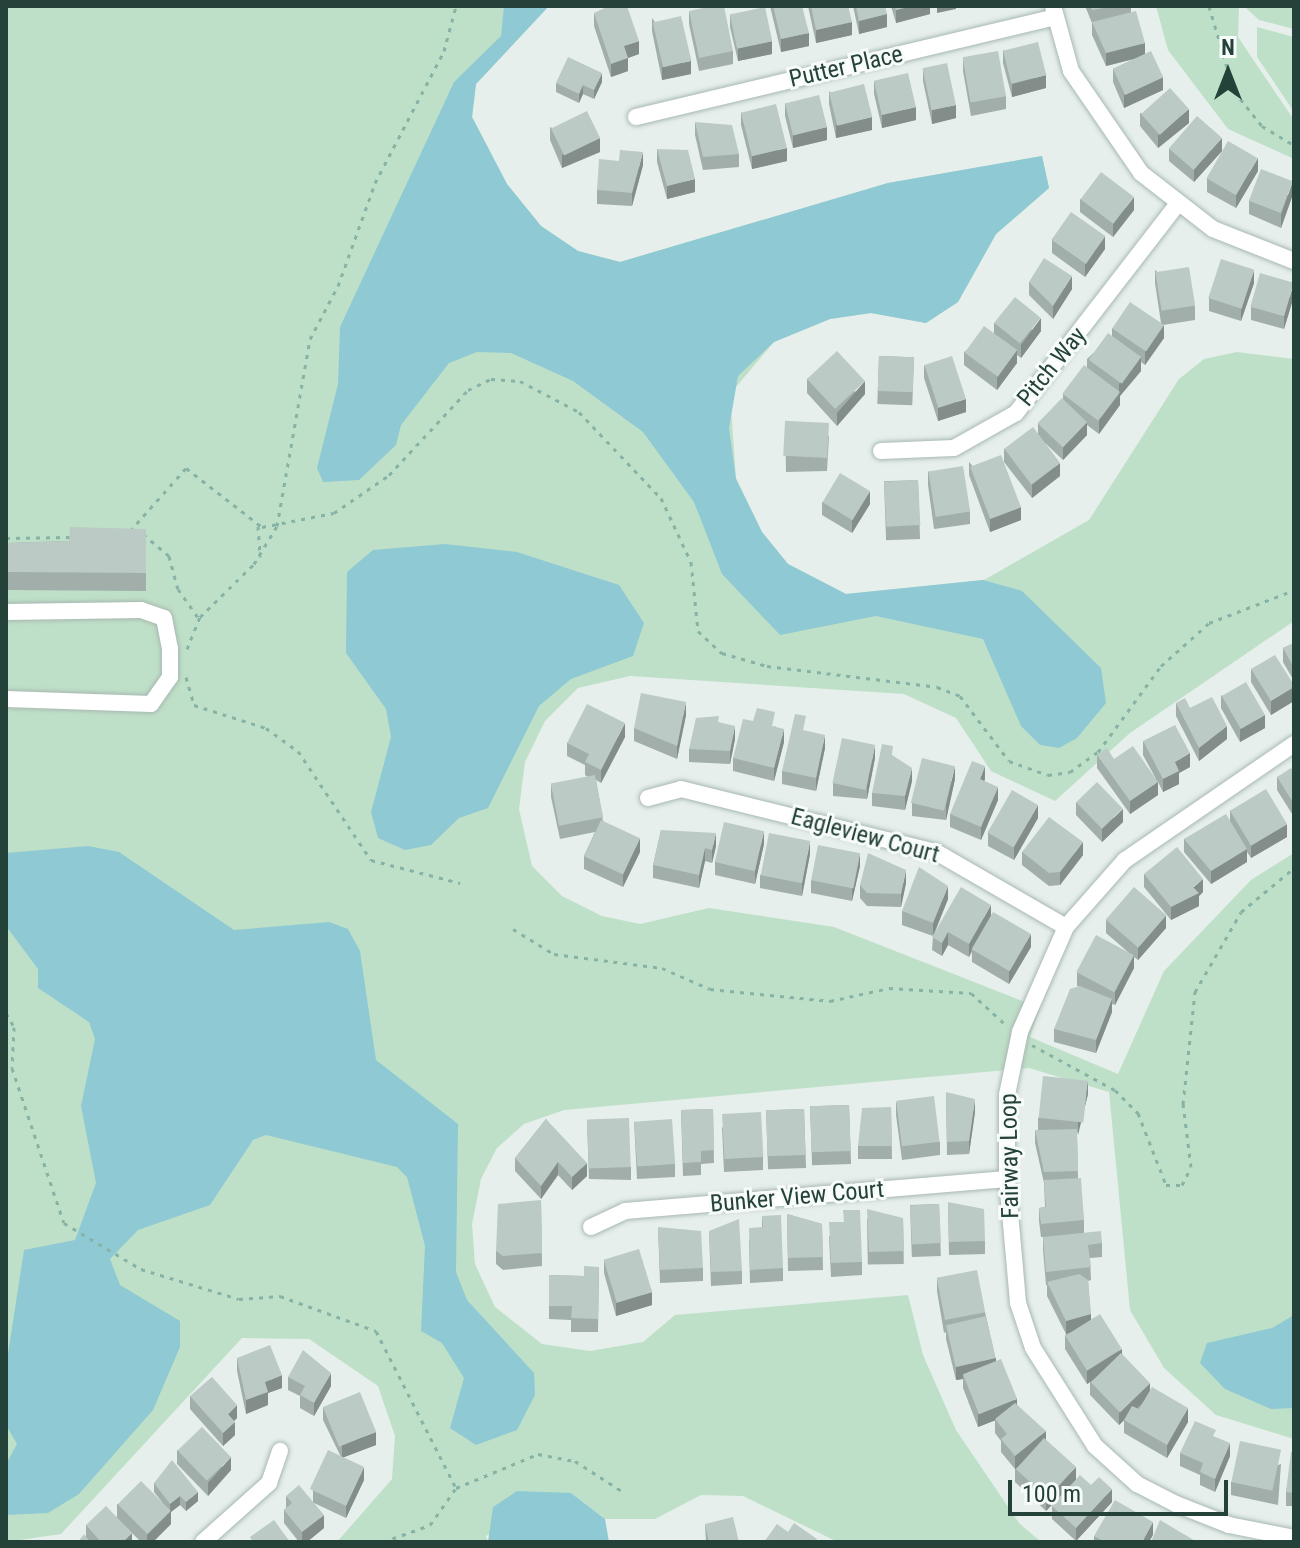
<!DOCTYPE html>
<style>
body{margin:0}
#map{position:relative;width:1300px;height:1548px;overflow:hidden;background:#e6efeb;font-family:"Roboto Condensed",sans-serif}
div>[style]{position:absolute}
.green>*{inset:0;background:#bfe0c8}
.water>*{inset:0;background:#8ec9d4}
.path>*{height:3px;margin-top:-1.5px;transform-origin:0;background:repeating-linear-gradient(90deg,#86b3a5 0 4px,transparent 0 10px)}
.roads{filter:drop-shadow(0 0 2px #a8b8b2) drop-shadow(0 0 2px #a8b8b2)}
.minor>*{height:16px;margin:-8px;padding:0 8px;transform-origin:8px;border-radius:8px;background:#fff}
.wall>*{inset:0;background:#a1aea9;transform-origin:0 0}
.shaded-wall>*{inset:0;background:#838d89}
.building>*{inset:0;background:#bbcac4;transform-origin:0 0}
span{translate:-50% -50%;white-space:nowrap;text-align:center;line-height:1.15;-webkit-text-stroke:6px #f7fbf9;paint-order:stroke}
.street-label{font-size:24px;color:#24423a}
.frame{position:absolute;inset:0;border:8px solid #24423a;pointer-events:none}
.north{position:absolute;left:1188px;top:32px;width:80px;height:80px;-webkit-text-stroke:6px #f7fbf9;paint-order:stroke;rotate:0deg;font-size:22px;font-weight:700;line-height:32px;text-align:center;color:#24423a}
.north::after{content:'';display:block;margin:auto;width:28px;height:36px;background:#24423a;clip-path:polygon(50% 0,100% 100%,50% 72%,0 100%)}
.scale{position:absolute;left:1008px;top:1480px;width:220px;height:36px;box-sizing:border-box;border:4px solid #24423a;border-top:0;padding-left:10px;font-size:24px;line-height:28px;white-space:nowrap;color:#24423a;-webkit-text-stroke:6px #f7fbf9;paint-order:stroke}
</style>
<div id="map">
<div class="green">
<div style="clip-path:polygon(6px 6px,549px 6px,476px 84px,472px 117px,507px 184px,541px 226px,578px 251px,620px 262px,888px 183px,1042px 156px,1049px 188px,996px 234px,958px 302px,926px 323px,871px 313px,830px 319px,774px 342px,730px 394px,736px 478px,762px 532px,788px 564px,846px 594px,984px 580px,1089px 520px,1179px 379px,1204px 359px,1237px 352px,1294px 359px,1294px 621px,1130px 733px,1055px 801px,991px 771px,956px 718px,904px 694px,630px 676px,578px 688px,545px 721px,525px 762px,519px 809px,532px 866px,562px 896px,602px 916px,640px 924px,709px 908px,834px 927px,1040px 1008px,1030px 1037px,1118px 1074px,1164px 971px,1251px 880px,1294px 853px,1294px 1439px,1216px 1415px,1164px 1368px,1130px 1310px,1109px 1092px,1029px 1068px,564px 1110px,524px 1124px,497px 1148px,481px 1179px,472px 1224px,475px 1264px,495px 1307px,542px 1344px,590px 1351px,643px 1342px,675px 1315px,908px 1295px,923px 1355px,956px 1430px,1019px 1523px,1041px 1542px,838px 1542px,743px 1496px,701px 1495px,655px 1519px,605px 1519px,571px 1493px,486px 1536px,488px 1542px,337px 1542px,392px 1479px,395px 1436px,378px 1386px,309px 1339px,242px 1338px,61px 1534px,6px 1542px)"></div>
<div style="clip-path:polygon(1156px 6px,1239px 6px,1238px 37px,1294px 120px,1294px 159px,1228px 129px,1168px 50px)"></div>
<div style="clip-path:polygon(1244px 6px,1294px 6px,1294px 29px,1259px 20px)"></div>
<div style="clip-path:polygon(1257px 27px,1294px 37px,1294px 112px,1257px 57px)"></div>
</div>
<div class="water">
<div style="clip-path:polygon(504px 6px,549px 6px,476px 84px,472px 117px,507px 184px,541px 226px,578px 251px,620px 262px,888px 183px,1042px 156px,1049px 188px,996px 234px,958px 302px,926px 323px,871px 313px,830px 319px,774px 342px,738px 376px,729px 428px,736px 479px,762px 532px,788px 564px,846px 594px,983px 580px,1022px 591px,1101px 668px,1106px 703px,1077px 738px,1059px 748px,1040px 745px,1021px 726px,983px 639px,876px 616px,780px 635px,722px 574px,694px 502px,643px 432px,573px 381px,511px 353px,477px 352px,449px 363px,401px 425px,396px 445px,359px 480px,323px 482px,317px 468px,338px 384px,340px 327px,454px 82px,501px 36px)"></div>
<div style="clip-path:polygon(445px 544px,517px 552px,619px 585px,644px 623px,633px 656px,571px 679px,539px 706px,488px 808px,459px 818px,431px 845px,405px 850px,378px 838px,371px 812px,391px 737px,386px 709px,346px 653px,347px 572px,373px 550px)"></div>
<div style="clip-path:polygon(88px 846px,119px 852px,234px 930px,329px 922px,348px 929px,360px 951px,376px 1060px,458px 1124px,456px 1272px,467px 1300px,534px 1373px,535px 1395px,517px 1430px,476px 1445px,450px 1428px,464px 1378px,442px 1343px,421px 1331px,425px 1246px,407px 1177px,397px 1167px,266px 1135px,253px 1140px,210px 1205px,138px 1230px,110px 1259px,120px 1285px,180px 1321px,180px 1347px,153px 1410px,79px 1494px,48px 1513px,6px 1515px,6px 1464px,17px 1444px,6px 1425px,6px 1367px,24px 1250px,75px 1240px,96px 1183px,81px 1106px,95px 1039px,89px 1022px,38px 988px,38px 969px,6px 926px,6px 853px)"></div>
<div style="clip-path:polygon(1294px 1315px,1294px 1408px,1271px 1409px,1225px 1389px,1200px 1363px,1207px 1343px,1272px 1328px)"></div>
<div style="clip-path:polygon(517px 1491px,571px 1493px,605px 1519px,609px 1542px,488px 1542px,493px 1507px)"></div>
</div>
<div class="path">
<div style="left:1209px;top:6px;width:89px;rotate:73.6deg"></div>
<div style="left:1234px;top:91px;width:45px;rotate:51.3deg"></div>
<div style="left:1262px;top:126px;width:37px;rotate:31deg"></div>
<div style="left:258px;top:526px;width:31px;rotate:86deg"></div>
<div style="left:130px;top:531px;width:84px;rotate:-48.4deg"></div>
<div style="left:186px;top:468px;width:96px;rotate:37.8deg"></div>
<div style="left:262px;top:527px;width:73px;rotate:-11deg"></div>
<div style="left:334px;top:513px;width:67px;rotate:-34.6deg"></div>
<div style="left:389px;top:475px;width:116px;rotate:-47.1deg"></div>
<div style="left:468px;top:390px;width:25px;rotate:-26deg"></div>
<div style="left:491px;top:379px;width:29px;rotate:4deg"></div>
<div style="left:520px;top:381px;width:67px;rotate:27.7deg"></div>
<div style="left:579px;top:412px;width:119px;rotate:46.4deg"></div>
<div style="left:661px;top:498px;width:71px;rotate:64.9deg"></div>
<div style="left:691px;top:562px;width:69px;rotate:84.2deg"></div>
<div style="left:698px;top:631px;width:33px;rotate:43deg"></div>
<div style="left:722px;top:653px;width:47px;rotate:16.1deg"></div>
<div style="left:767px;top:666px;width:171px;rotate:7deg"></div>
<div style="left:937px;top:687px;width:25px;rotate:21deg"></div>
<div style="left:960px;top:696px;width:81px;rotate:53deg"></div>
<div style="left:1009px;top:761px;width:41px;rotate:19.7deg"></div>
<div style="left:1048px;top:775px;width:22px;rotate:-8deg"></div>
<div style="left:1070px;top:772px;width:34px;rotate:-36deg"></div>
<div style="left:1098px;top:752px;width:107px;rotate:-53.8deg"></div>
<div style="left:1161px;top:666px;width:64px;rotate:-41.9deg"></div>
<div style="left:1209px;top:623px;width:91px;rotate:-21.2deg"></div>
<div style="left:143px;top:534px;width:34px;rotate:40deg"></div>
<div style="left:169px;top:556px;width:34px;rotate:75deg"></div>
<div style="left:178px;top:589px;width:35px;rotate:55deg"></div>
<div style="left:6px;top:538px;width:66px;rotate:-0.9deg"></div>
<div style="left:187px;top:649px;width:35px;rotate:-68deg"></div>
<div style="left:200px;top:617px;width:76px;rotate:-44.5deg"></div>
<div style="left:254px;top:564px;width:44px;rotate:-58.8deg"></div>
<div style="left:277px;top:526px;width:190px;rotate:-80deg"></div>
<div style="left:310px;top:339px;width:60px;rotate:-62.2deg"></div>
<div style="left:338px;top:286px;width:109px;rotate:-70.2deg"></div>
<div style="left:375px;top:183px;width:149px;rotate:-62.4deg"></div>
<div style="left:444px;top:51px;width:47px;rotate:-75.1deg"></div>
<div style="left:186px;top:677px;width:29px;rotate:74deg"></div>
<div style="left:194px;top:705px;width:76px;rotate:17.7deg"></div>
<div style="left:266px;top:728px;width:39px;rotate:36deg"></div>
<div style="left:298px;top:751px;width:131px;rotate:56.2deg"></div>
<div style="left:371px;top:860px;width:92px;rotate:14.5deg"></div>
<div style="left:513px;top:929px;width:48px;rotate:31.4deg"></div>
<div style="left:554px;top:954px;width:109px;rotate:7.4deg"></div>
<div style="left:662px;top:968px;width:52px;rotate:23.6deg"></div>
<div style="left:710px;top:989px;width:121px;rotate:5.7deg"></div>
<div style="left:830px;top:1001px;width:60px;rotate:-12.4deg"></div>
<div style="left:889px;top:988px;width:82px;rotate:3.5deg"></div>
<div style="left:971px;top:993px;width:46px;rotate:42.4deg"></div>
<div style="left:6px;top:1013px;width:16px;rotate:60deg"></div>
<div style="left:14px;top:1027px;width:41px;rotate:92.8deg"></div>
<div style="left:12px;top:1068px;width:163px;rotate:71.5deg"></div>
<div style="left:64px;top:1223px;width:90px;rotate:30.9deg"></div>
<div style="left:141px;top:1269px;width:102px;rotate:17deg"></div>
<div style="left:239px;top:1299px;width:41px;rotate:-4.2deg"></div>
<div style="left:280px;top:1296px;width:102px;rotate:20deg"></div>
<div style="left:376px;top:1331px;width:176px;rotate:63deg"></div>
<div style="left:1032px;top:1045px;width:94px;rotate:28.5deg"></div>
<div style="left:1115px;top:1090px;width:33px;rotate:45deg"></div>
<div style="left:1138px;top:1113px;width:77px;rotate:68.7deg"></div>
<div style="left:1166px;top:1185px;width:16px"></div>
<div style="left:1182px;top:1185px;width:20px;rotate:-63deg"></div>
<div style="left:1191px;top:1167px;width:64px;rotate:-97.2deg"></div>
<div style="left:1183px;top:1104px;width:113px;rotate:-83.9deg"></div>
<div style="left:1195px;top:992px;width:92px;rotate:-60.1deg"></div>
<div style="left:1241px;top:912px;width:69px;rotate:-39.7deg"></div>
<div style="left:383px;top:1542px;width:50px;rotate:-19.9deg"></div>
<div style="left:430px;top:1525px;width:45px;rotate:-54.9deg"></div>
<div style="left:456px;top:1488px;width:89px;rotate:-22.5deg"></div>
<div style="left:538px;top:1454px;width:38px;rotate:11deg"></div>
<div style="left:575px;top:1461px;width:56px;rotate:32.6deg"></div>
</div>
<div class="roads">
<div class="minor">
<div style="left:1053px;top:6px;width:67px;rotate:74.5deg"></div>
<div style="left:1071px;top:71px;width:124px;rotate:55.5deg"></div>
<div style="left:1141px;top:173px;width:91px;rotate:37.9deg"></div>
<div style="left:1213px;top:229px;width:87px;rotate:21.6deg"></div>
<div style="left:636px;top:117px;width:431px;rotate:-13.4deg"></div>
<div style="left:881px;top:451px;width:73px;rotate:-2.4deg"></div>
<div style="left:954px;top:448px;width:71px;rotate:-29.4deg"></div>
<div style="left:1016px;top:413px;width:262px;rotate:-52.3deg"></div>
<div style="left:6px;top:612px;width:135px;rotate:-0.8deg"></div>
<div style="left:141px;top:610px;width:24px;rotate:19deg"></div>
<div style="left:164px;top:618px;width:31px;rotate:79deg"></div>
<div style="left:170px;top:648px;width:29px;rotate:90deg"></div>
<div style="left:170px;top:677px;width:33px;rotate:125deg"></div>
<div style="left:151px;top:704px;width:145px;rotate:-178deg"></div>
<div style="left:1294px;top:744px;width:205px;rotate:145.5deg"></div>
<div style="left:1125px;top:860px;width:89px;rotate:131.4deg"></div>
<div style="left:1066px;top:927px;width:115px;rotate:113.7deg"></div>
<div style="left:1020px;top:1032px;width:64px;rotate:101.7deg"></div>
<div style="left:1007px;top:1095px;width:84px;rotate:90deg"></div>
<div style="left:1007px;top:1179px;width:124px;rotate:84.9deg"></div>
<div style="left:1018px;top:1303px;width:47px;rotate:71.6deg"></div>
<div style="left:1033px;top:1348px;width:116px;rotate:57.7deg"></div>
<div style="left:1095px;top:1446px;width:57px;rotate:42.1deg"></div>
<div style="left:1137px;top:1484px;width:44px;rotate:27.1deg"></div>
<div style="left:1176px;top:1504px;width:57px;rotate:21.6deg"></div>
<div style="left:1229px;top:1525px;width:66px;rotate:11.3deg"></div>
<div style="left:648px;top:798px;width:34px;rotate:-15deg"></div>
<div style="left:681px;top:789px;width:263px;rotate:13.9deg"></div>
<div style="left:936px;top:852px;width:150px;rotate:30deg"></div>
<div style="left:591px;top:1227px;width:38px;rotate:-25deg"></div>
<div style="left:625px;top:1211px;width:383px;rotate:-4.8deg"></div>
<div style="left:203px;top:1542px;width:89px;rotate:-41.8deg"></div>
<div style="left:269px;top:1483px;width:34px;rotate:-71deg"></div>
</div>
</div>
<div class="wall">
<div style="clip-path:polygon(770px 6px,802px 6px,809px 46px,781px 52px)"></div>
<div style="clip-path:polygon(808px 6px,848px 6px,852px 35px,816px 43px)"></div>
<div style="clip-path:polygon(853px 6px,885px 6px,887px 27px,859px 34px)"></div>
<div style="clip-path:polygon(891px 6px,930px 6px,930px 14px,896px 23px)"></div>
<div style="clip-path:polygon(1085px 6px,1131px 6px,1131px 12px,1145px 54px,1163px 90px,1124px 108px,1113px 82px,1113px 69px,1134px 59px,1106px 66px,1092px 35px,1092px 23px)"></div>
<div style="clip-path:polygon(689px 11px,733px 51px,733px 64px,699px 71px,689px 24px)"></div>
<div style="clip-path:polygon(594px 13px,639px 54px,628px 58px,628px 71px,611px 77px,594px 26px)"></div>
<div style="clip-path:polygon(730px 14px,772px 54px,738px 61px,730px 27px)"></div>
<div style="clip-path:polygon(652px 18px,691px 74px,662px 80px,652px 31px)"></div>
<div style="clip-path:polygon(1003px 50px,1046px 88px,1012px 97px,1003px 63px)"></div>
<div style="clip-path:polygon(963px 58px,1006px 96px,1006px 109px,971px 116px,963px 71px)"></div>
<div style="clip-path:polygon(923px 68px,956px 118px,932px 124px,923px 81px)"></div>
<div style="clip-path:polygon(874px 81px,916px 120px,882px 128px,874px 94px)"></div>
<div style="clip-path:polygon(602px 82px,594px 99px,583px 94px,579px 103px,556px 92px,556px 83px)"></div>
<div style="clip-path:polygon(829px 91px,872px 130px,836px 138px,829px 104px)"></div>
<div style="clip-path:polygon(785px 103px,827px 140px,793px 148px,785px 116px)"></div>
<div style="clip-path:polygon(741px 112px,787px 161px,752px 169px,741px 125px)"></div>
<div style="clip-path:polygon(1140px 113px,1189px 123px,1158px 148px,1140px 126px)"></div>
<div style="clip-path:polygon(695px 122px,739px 154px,739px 167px,703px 170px,695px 135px)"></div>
<div style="clip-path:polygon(550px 127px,600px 152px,562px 168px,550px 140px)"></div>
<div style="clip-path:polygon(1169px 148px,1222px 151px,1194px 182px,1169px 161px)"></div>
<div style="clip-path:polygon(657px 149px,695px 192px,667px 199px,657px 162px)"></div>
<div style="clip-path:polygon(643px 165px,632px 206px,597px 204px,597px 190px)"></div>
<div style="clip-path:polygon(1258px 171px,1236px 208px,1207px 192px,1207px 178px)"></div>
<div style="clip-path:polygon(1293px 194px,1281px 228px,1249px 214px,1249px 201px)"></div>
<div style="clip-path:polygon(1080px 199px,1134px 210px,1113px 237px,1080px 212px)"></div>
<div style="clip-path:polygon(1052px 240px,1105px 249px,1085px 277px,1052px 253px)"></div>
<div style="clip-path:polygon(1155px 270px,1195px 306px,1195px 320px,1163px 325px,1164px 338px,1145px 365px,1141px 362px,1141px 371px,1120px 396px,1120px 405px,1099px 434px,1087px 425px,1087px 435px,1063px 460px,1045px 443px,1060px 476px,1032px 498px,1004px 462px,1004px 449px,1038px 434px,1038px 423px,1063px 399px,1063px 394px,1087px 367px,1087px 359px,1112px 336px,1112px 328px,1161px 323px,1155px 283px)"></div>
<div style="clip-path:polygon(1029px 282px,1072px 289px,1053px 319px,1029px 295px)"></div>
<div style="clip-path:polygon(1254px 283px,1241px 321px,1209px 311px,1209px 298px)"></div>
<div style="clip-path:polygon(1294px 296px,1284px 329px,1251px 320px,1251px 307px)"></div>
<div style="clip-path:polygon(994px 323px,1041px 331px,1021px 358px,1017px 355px,1017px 363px,997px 390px,964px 365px,964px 352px,994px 333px)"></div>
<div style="left:879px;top:356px;width:35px;height:48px;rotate:2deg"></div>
<div style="clip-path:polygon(924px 365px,966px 412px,938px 421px,924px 378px)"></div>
<div style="clip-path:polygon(807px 379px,865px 394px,837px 426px,807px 393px)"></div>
<div style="clip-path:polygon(785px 424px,829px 436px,827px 471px,786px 472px)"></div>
<div style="clip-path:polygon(969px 462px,1021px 520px,990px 532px,969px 475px)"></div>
<div style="clip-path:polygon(928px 471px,970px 511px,970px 524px,934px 529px,928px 485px)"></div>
<div style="left:918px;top:480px;width:59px;height:34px;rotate:88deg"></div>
<div style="clip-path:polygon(822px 502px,870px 504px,852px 533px,822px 515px)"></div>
<div style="clip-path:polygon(146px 529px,146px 591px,6px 590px,6px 543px,69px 541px)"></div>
<div style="clip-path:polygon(1294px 643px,1294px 681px,1283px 662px,1283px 648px)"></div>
<div style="clip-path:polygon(1251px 669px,1294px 685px,1294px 701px,1271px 715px,1251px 682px)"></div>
<div style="clip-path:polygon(1221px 695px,1265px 728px,1240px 742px,1221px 708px)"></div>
<div style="clip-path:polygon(1176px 703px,1190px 708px,1227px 739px,1199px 761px,1176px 716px)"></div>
<div style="clip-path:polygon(686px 715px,677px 759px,634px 741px,634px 728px)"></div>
<div style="clip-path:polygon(719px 723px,735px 739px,730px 764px,689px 762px,689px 749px)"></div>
<div style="clip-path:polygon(775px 726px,784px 742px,774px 781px,733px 771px,733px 758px)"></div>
<div style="clip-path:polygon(806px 731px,825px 748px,816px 791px,782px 784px,782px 771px)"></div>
<div style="clip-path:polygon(625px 737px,601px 783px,596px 780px,603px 821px,640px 852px,623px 887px,584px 869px,584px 856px,595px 832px,560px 839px,551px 797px,551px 784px,588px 777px,585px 775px,585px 765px,567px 756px,567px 743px)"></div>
<div style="clip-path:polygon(1143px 741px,1190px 767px,1179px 773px,1179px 784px,1163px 792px,1158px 782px,1158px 795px,1130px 814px,1097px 768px,1097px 755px,1114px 759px,1156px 779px,1143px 755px)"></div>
<div style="clip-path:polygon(893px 756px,912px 781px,905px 810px,872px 806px,872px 793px)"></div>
<div style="clip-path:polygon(875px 758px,867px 799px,833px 796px,833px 783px)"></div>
<div style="clip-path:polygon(1294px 773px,1294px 817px,1277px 790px,1277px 777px)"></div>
<div style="clip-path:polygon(955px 779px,946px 820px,912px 816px,912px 803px)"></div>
<div style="clip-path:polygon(985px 779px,984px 781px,998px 800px,981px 840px,950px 827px,950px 814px)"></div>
<div style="clip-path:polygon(1076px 802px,1123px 822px,1102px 842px,1076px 815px)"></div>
<div style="clip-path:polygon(1230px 810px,1287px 837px,1251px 858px,1247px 852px,1247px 862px,1211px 884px,1184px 852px,1184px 839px,1230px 820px)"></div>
<div style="clip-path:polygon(1038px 818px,1014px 860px,988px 846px,988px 833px)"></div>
<div style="clip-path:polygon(661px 830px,716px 846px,712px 863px,705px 861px,699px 888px,653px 878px,653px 865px)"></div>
<div style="clip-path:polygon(764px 844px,755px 884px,715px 875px,715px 862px)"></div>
<div style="clip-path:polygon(1022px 852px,1083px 855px,1060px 885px,1049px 886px,1022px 865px)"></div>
<div style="clip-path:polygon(810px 854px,802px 896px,760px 888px,760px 875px)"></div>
<div style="clip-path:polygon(860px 866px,852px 901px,811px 893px,811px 880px)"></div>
<div style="clip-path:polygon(1144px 874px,1203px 892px,1199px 896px,1199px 906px,1171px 920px,1144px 887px)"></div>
<div style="clip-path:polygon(906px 883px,901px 907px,867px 906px,860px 898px,860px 885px)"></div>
<div style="clip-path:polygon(948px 899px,935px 932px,991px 916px,1031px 947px,1009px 984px,972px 962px,972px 952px,969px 957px,948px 945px,942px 956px,932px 950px,933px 936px,902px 925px,902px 911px)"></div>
<div style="clip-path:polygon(1106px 920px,1166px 928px,1138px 960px,1134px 957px,1134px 968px,1115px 1005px,1112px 1004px,1112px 1012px,1096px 1053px,1054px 1042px,1054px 1029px,1079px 986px,1077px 986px,1077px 972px,1128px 952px,1106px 933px)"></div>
<div style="clip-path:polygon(946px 1092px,975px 1112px,969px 1154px,947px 1155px)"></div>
<div style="clip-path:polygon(1088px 1094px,1077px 1135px,1078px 1178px,1084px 1220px,1084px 1233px,1102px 1243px,1102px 1257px,1090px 1258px,1091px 1280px,1088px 1281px,1091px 1319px,1122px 1354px,1150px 1391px,1188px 1422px,1167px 1458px,1124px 1433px,1124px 1420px,1119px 1425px,1090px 1395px,1090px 1382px,1087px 1384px,1065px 1349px,1065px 1336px,1066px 1334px,1047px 1296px,1047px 1285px,1046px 1285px,1043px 1250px,1043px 1237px,1041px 1237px,1039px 1221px,1039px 1208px,1045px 1207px,1044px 1183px,1035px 1143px,1035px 1130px,1038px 1130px,1038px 1118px)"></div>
<div style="clip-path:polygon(896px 1102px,940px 1142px,940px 1155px,902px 1160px,896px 1115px)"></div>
<div style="left:849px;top:1105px;width:59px;height:39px;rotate:88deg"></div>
<div style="clip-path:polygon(891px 1107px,892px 1159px,858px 1159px,858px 1146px)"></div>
<div style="clip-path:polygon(713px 1109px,714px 1163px,701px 1164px,701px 1175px,683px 1176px,681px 1110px)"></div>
<div style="left:804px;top:1109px;width:59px;height:38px;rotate:88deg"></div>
<div style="clip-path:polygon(546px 1119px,587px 1176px,572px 1190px,558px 1175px,541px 1199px,515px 1171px,515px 1158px)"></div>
<div style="clip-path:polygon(587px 1121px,631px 1167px,631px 1180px,589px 1179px)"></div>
<div style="clip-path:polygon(634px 1121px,675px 1164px,675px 1177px,637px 1179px)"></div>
<div style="clip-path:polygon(722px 1127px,763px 1157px,763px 1170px,724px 1172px)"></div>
<div style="clip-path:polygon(541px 1200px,542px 1266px,503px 1270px,496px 1264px,496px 1251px)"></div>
<div style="clip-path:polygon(948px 1202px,985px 1241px,985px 1254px,949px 1255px)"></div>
<div style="left:939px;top:1204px;width:52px;height:29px;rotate:88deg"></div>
<div style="clip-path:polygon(787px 1214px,822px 1224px,823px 1270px,788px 1271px)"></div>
<div style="clip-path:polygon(762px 1216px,783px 1268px,783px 1281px,750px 1283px,749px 1241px,762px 1227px)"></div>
<div style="left:903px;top:1218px;width:46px;height:36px;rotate:89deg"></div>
<div style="clip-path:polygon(658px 1227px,703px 1268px,703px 1281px,660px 1283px)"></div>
<div style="clip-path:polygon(709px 1231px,742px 1271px,742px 1284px,711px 1286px)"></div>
<div style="clip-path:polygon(829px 1236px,862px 1262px,862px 1275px,831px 1277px)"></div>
<div style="clip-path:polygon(604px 1260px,652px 1305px,616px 1316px,604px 1273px)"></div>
<div style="clip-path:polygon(599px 1267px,598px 1332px,571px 1332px,571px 1320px,549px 1319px,549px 1275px,584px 1276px)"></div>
<div style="clip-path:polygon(937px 1278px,985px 1312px,996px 1361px,1017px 1405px,1046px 1440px,1076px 1480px,1091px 1485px,1112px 1502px,1076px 1541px,1052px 1519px,1052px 1506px,1069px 1487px,1046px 1511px,1015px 1482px,1015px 1469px,1019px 1466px,1015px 1469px,1001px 1452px,1001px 1441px,995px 1433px,995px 1420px,978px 1427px,963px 1388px,963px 1379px,956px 1380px,946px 1339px,946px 1332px,944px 1333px,937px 1291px)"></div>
<div style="clip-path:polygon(237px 1358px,282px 1388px,268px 1393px,268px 1405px,246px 1414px,237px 1371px)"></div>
<div style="clip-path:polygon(288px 1377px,331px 1386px,314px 1416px,300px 1408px,300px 1396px,288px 1390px)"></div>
<div style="clip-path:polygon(190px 1396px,237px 1418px,234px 1421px,235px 1435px,223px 1446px,190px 1409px)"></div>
<div style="clip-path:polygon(323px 1407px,376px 1445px,343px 1457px,364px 1480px,346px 1518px,314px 1503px,324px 1528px,307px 1542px,299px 1542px,284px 1523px,284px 1510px,286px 1508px,286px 1496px,313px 1502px,313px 1490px,341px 1457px,323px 1420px)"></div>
<div style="clip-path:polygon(177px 1450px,231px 1470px,208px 1496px,177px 1464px)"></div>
<div style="clip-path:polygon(1294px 1452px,1294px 1506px,1286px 1506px,1286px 1492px)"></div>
<div style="clip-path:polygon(1180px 1453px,1230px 1456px,1215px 1492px,1200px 1485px,1200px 1475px,1180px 1466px)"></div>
<div style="clip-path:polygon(1281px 1464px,1278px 1505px,1231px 1495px,1231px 1482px)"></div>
<div style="clip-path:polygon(154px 1483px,198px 1501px,186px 1511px,180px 1505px,171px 1512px,171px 1524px,153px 1542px,141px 1542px,125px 1526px,132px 1542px,78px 1542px,86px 1536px,86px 1525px,117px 1517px,117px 1504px,162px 1502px,154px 1492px)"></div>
<div style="clip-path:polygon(705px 1524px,739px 1542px,706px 1542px)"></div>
<div style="clip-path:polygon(1094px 1536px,1149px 1542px,1094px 1542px)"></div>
</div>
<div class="shaded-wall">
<div style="clip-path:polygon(912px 6px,930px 6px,930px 14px,896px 23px,896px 10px)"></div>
<div style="clip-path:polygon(937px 6px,956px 6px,956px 9px,937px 13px)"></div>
<div style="clip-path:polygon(887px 14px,887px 27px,859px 34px,859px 21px)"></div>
<div style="clip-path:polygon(852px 22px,852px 35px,816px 43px,816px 30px)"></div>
<div style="clip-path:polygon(809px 33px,809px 46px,781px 52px,781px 39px)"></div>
<div style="clip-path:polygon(639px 41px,639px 54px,628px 58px,628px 71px,611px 77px,611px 64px,624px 46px)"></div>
<div style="clip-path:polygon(772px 41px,772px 54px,738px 61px,738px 48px)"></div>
<div style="clip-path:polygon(1145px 43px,1145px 56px,1106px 66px,1106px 53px)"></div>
<div style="clip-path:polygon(691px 61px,691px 74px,662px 80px,662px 67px)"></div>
<div style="clip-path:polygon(602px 73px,602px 82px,594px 99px,594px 90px)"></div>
<div style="clip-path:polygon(1046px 75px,1046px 88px,1012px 97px,1012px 84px)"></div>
<div style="clip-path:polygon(1163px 77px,1163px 90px,1124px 108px,1124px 95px)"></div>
<div style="clip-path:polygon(583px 85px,583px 94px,579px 103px,579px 94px)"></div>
<div style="clip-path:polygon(956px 105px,956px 118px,932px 124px,932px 110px)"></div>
<div style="clip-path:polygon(916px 107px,916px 120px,882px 128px,882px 115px)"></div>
<div style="clip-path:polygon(1189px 109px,1189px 123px,1158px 148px,1158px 135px)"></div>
<div style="clip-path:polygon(872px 117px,872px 130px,836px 138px,836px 125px)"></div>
<div style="clip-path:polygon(827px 127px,827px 140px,793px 148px,793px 135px)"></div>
<div style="clip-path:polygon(600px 138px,600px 152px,562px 168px,562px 155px)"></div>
<div style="clip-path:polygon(1222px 138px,1222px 151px,1194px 182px,1194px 169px)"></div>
<div style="clip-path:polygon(787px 148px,787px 161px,752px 169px,752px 156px)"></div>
<div style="clip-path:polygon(643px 152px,643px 165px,632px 206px,632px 193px)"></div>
<div style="clip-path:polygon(1258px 158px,1258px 171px,1236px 208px,1236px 195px)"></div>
<div style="clip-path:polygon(695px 179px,695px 192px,667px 199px,667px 186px)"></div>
<div style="clip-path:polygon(1293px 181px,1293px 194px,1281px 228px,1281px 215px)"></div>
<div style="clip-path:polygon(1134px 197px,1134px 210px,1113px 237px,1113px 224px)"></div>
<div style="clip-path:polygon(1105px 236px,1105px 249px,1085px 277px,1085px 264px)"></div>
<div style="clip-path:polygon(1254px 270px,1254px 283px,1241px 321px,1241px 308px)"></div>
<div style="clip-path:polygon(1072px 276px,1072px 289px,1053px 319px,1053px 306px)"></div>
<div style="clip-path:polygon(1294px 283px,1294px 296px,1284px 329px,1284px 316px)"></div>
<div style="clip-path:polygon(1041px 318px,1041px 331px,1021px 358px,1021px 345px)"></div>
<div style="clip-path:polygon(1164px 325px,1164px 338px,1145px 365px,1145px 352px)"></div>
<div style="clip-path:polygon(1017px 350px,1017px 363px,997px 390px,997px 377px)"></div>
<div style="clip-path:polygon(1141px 357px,1141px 371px,1120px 396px,1120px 405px,1099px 434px,1099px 420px,1119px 394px,1119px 384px)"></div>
<div style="clip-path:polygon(865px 381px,865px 394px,837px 426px,837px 413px)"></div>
<div style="clip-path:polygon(966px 399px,966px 412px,938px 421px,938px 408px)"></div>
<div style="clip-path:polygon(1087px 422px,1087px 435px,1063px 460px,1063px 447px)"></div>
<div style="clip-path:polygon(1060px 463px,1060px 476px,1032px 498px,1032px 485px)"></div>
<div style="clip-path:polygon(870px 491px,870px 504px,852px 533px,852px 520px)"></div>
<div style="clip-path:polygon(1021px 507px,1021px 520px,990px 532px,990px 519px)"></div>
<div style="clip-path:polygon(1294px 687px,1294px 701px,1271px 715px,1271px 701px)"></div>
<div style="clip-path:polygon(686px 702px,686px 715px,677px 759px,677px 746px)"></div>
<div style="clip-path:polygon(1265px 715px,1265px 728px,1240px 742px,1240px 729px)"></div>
<div style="clip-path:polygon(625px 723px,625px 737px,601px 783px,601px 770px)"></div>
<div style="clip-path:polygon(735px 726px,735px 739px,730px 764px,730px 751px)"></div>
<div style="clip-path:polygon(1227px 726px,1227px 739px,1199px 761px,1199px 748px)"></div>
<div style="clip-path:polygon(784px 729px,784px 742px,774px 781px,774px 768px)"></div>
<div style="clip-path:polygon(825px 735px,825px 748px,816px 791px,816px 778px)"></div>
<div style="clip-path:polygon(875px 745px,875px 758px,867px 799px,867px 786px)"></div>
<div style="clip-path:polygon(1190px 753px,1190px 767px,1179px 773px,1179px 784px,1163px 792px,1163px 779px,1175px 762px)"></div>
<div style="clip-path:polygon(955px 766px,955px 779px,946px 820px,946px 806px)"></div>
<div style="clip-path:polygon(985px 766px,985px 779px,980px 792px,980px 779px)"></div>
<div style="clip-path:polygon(912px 768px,912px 781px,905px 810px,905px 796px)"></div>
<div style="clip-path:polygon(1158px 782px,1158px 795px,1130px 814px,1130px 801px)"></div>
<div style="clip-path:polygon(998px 787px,998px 800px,981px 840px,981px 827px)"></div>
<div style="clip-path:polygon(1038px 805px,1038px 818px,1014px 860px,1014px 847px)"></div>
<div style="clip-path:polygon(1123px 809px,1123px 822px,1102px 842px,1102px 829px)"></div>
<div style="clip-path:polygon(1287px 824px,1287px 837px,1251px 858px,1251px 845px)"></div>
<div style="clip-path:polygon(764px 831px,764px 844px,755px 884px,755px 871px)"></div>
<div style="clip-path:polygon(716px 833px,716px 846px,712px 863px,712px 850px)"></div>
<div style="clip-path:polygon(640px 838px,640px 852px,623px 887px,623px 874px)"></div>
<div style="clip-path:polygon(810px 841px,810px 854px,802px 896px,802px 883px)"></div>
<div style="clip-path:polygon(1083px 842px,1083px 855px,1060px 885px,1060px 872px)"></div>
<div style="clip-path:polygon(705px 848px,705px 861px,699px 888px,699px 875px)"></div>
<div style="clip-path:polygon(1247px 849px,1247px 862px,1211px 884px,1211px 871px)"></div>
<div style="clip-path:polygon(860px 853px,860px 866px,852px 901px,852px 888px)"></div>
<div style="clip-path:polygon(906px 870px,906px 883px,901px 907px,901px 894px)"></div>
<div style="clip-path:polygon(1203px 879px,1203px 892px,1199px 896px,1199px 906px,1171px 920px,1171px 907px)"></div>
<div style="clip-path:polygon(948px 886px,948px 899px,933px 936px,933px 923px)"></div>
<div style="clip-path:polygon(991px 905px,991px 918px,972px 949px,969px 957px,969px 944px)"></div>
<div style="clip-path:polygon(1166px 915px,1166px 928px,1138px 960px,1138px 947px)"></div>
<div style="clip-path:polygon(948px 932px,948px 945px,942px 956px,942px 943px)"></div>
<div style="clip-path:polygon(1031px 934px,1031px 947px,1009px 984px,1009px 971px)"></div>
<div style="clip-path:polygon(1134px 955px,1134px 968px,1115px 1005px,1115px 992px)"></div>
<div style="clip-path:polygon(1112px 999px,1112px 1012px,1096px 1053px,1096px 1040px)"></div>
<div style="clip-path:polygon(1088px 1081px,1088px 1094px,1078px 1135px,1078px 1122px)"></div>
<div style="clip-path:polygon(975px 1099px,975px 1112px,969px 1154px,969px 1141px)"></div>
<div style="clip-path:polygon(558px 1162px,558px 1175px,541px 1199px,541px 1186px)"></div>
<div style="clip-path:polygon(587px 1163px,587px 1176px,572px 1190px,572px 1177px)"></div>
<div style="clip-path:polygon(652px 1292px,652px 1305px,616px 1316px,616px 1303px)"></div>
<div style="clip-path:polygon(1091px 1314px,1091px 1327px,1066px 1334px,1066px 1321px)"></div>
<div style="clip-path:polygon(1122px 1349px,1122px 1362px,1087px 1384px,1087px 1371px)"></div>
<div style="clip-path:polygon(996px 1358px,996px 1371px,963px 1375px,963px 1379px,956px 1380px,956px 1367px)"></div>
<div style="clip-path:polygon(331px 1373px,331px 1386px,314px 1416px,314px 1403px)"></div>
<div style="clip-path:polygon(282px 1375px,282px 1388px,268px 1393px,268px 1405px,246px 1414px,246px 1400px,265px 1382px)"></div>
<div style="clip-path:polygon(1150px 1383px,1150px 1396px,1119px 1425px,1119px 1412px)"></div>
<div style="clip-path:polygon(1017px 1399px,1017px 1412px,978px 1427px,978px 1414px)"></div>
<div style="clip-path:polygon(237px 1405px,237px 1418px,228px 1427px,228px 1414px)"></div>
<div style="clip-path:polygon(1188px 1408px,1188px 1422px,1167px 1458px,1167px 1445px)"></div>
<div style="clip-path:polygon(235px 1422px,235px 1435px,223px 1446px,223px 1433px)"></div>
<div style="clip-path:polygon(1046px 1431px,1046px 1444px,1015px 1469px,1015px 1456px)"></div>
<div style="clip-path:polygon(376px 1432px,376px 1445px,342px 1458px,342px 1445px)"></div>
<div style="clip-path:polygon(1230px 1443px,1230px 1456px,1215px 1492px,1215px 1479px)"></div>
<div style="clip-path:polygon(231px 1457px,231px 1470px,208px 1496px,208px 1483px)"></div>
<div style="clip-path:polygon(364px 1467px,364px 1480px,346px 1518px,346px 1505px)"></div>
<div style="clip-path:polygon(1076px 1467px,1076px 1480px,1046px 1511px,1046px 1498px)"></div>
<div style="clip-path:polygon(1112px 1489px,1112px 1502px,1076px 1541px,1076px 1528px)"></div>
<div style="clip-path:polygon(198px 1492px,198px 1501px,186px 1511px,186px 1502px)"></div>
<div style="clip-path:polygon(180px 1496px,180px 1505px,171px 1512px,171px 1524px,153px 1542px,147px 1542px,147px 1535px,170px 1512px,170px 1504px)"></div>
<div style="clip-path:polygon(324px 1515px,324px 1528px,307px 1542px,302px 1542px,302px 1532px)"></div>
<div style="clip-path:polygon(1153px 1522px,1153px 1535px,1149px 1542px,1142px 1542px)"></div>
<div style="clip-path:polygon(132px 1533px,132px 1542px,123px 1542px)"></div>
</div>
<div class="building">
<div style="clip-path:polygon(609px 6px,627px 6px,639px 41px,624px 46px,628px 58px,611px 64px,594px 13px)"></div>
<div style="clip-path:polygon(713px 6px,724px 6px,733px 51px,699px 58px,689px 11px)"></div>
<div style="clip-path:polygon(773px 6px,802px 6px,809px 33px,781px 39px)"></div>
<div style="clip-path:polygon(811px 6px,848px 6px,852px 22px,816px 30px)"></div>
<div style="clip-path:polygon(856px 6px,885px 6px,887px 14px,859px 21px)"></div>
<div style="clip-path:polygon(894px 6px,912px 6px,896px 10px)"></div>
<div style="clip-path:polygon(1090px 6px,1115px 6px,1092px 10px)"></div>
<div style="left:765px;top:7px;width:35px;height:36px;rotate:78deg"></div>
<div style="clip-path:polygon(1136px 11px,1145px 43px,1106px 53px,1092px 22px)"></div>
<div style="left:681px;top:16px;width:46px;height:29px;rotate:77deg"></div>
<div style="left:1038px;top:42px;width:34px;height:36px;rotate:76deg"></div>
<div style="left:998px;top:51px;width:46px;height:36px;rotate:80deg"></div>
<div style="left:1151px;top:51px;width:29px;height:42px;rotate:65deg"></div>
<div style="clip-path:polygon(568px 57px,602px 73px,594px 90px,583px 85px,579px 94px,556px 83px)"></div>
<div style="left:947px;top:63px;width:43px;height:25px;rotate:78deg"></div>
<div style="left:908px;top:73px;width:35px;height:35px;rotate:77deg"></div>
<div style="left:864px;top:84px;width:34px;height:36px;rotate:76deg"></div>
<div style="left:1170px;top:88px;width:28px;height:39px;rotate:48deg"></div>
<div style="left:819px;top:95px;width:33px;height:35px;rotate:76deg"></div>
<div style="left:776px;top:104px;width:45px;height:36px;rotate:76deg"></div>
<div style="left:587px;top:111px;width:30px;height:40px;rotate:64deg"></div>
<div style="left:1197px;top:116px;width:33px;height:43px;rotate:41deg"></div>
<div style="clip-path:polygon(695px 122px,732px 125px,739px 154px,703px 157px)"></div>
<div style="left:1228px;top:141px;width:34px;height:43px;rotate:30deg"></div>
<div style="clip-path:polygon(657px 149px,688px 150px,695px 179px,667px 186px)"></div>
<div style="clip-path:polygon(620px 150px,643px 152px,632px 193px,597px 190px,599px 159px,619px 161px)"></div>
<div style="left:1261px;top:169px;width:34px;height:34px;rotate:21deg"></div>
<div style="left:1101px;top:172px;width:41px;height:34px;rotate:37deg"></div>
<div style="left:1071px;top:212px;width:42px;height:34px;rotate:35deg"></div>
<div style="clip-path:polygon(1044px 258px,1072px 276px,1053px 306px,1029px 282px)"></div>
<div style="left:1221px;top:259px;width:35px;height:41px;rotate:18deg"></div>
<div style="left:1189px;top:267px;width:39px;height:34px;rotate:81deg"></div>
<div style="left:1260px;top:273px;width:35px;height:35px;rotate:16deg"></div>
<div style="left:1015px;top:297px;width:33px;height:33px;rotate:39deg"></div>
<div style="left:1130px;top:302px;width:41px;height:32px;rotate:34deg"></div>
<div style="left:984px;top:326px;width:41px;height:33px;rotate:36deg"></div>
<div style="left:1108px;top:333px;width:41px;height:33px;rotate:36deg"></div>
<div style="left:837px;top:351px;width:41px;height:41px;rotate:47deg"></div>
<div style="left:879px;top:356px;width:35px;height:35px;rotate:2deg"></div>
<div style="left:952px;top:356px;width:45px;height:29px;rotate:72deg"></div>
<div style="left:1084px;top:365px;width:45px;height:36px;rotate:37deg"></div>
<div style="left:1062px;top:398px;width:35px;height:35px;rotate:44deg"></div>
<div style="left:829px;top:423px;width:35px;height:44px;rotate:93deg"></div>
<div style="left:1033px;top:427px;width:45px;height:36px;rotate:53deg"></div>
<div style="left:1001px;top:455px;width:56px;height:33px;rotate:69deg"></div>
<div style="left:963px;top:466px;width:46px;height:35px;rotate:81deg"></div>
<div style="left:840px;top:473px;width:35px;height:34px;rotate:31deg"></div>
<div style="left:918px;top:480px;width:45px;height:34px;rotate:87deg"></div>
<div style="clip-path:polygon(70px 527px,146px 529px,146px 573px,6px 572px,6px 543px,69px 541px)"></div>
<div style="clip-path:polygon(1294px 643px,1294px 668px,1283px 648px)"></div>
<div style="clip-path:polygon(1275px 655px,1294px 685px,1294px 687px,1271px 701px,1251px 669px)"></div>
<div style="left:1246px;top:682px;width:38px;height:28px;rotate:60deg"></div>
<div style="clip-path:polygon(641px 693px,686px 702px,677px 746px,634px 728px)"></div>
<div style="clip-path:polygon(1212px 697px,1227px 726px,1199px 748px,1176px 703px,1185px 698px,1190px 708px)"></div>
<div style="clip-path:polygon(587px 704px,625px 723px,601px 770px,585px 762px,589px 754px,567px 743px)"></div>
<div style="clip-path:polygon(757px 708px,775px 712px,772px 726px,784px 729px,774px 768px,733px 758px,743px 719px,753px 721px)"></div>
<div style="clip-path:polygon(795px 714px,806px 716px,803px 730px,825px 735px,816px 778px,782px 771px)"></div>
<div style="clip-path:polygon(719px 716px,718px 722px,735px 726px,730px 751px,689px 749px,696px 718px)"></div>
<div style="clip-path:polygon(1175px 725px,1190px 753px,1175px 762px,1179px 771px,1163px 779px,1143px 741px)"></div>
<div style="left:842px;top:738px;width:34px;height:46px;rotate:12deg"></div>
<div style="clip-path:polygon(882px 744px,893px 746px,892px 755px,912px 768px,905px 796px,872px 793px)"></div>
<div style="clip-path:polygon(1133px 746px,1158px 782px,1130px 801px,1097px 755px,1107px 748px,1114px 759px)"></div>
<div style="left:922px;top:758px;width:34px;height:46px;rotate:14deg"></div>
<div style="clip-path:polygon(972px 761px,985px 766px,980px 779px,998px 787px,981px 827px,950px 814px)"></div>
<div style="clip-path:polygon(1291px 768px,1294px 773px,1294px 804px,1277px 777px)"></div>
<div style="left:595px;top:775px;width:43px;height:45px;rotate:79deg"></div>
<div style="left:1097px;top:782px;width:37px;height:29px;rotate:46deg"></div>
<div style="left:1266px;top:789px;width:41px;height:42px;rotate:59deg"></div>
<div style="left:1012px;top:790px;width:30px;height:49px;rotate:30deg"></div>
<div style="clip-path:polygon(1226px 814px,1247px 849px,1211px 871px,1184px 839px)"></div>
<div style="clip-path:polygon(1049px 817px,1083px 842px,1060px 872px,1049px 873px,1022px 852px)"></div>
<div style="left:601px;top:820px;width:43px;height:40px;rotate:25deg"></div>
<div style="left:724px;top:822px;width:41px;height:41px;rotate:13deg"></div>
<div style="clip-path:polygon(661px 830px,716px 833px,712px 850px,705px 848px,699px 875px,653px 865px)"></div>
<div style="left:769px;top:833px;width:42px;height:43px;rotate:11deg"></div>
<div style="left:818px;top:845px;width:43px;height:36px;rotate:11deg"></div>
<div style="clip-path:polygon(1177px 847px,1203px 879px,1193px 887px,1199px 893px,1171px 907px,1144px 874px)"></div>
<div style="clip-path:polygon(868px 853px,906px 870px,901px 894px,867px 893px,860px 885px)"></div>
<div style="clip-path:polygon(919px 867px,948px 886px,933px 923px,902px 911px)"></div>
<div style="clip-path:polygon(961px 887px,991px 905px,969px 944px,948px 932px,942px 943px,932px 937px)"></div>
<div style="left:1134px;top:887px;width:43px;height:43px;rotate:41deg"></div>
<div style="left:993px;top:912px;width:44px;height:43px;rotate:30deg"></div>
<div style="left:1096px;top:935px;width:43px;height:42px;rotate:28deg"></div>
<div style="clip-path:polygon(1080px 986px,1112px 999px,1096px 1040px,1054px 1029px,1070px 989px)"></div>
<div style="left:1043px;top:1076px;width:45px;height:42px;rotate:6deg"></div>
<div style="clip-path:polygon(946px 1092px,975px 1099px,969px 1141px,947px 1142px)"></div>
<div style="left:934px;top:1096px;width:46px;height:38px;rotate:83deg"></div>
<div style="left:849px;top:1105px;width:46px;height:39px;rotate:88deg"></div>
<div style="clip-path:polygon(891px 1107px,892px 1146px,858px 1146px,862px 1108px)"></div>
<div style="clip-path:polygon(713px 1109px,714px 1150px,701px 1151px,701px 1162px,683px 1163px,681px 1110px)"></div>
<div style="left:804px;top:1109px;width:46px;height:38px;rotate:88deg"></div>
<div style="left:761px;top:1112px;width:45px;height:39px;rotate:87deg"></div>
<div style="left:629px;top:1118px;width:49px;height:42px;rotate:88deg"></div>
<div style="clip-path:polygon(546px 1119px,587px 1163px,572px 1177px,558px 1162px,541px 1186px,515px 1158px)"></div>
<div style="left:672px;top:1119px;width:45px;height:38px;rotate:86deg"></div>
<div style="clip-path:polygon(1077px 1129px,1078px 1171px,1044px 1172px,1035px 1130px)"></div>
<div style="clip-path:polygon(1081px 1178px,1084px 1220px,1041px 1224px,1039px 1208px,1046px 1207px,1044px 1180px)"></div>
<div style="clip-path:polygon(541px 1200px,542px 1253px,503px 1256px,496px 1251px,498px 1204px)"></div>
<div style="clip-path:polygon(948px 1202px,984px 1209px,985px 1241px,949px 1242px)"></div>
<div style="left:939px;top:1204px;width:39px;height:29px;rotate:87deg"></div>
<div style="clip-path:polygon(867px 1209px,903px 1218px,904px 1251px,869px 1252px)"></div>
<div style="clip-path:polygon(843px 1210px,860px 1210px,862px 1262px,831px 1263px,829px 1222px,844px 1222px)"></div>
<div style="clip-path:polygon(787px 1214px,822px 1224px,823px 1257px,788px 1258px)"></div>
<div style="clip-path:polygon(781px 1215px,783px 1268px,750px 1270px,749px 1228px,763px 1227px,762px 1216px)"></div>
<div style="clip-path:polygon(739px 1219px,742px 1271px,711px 1272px,709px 1231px)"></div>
<div style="clip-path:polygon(658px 1227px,701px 1231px,703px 1268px,660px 1270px)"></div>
<div style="clip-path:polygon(1101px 1231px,1102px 1243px,1088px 1245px,1091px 1267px,1046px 1272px,1043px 1237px)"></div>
<div style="left:639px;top:1249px;width:45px;height:37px;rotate:73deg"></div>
<div style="clip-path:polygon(584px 1266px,599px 1267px,598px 1319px,571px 1318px,572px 1306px,549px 1306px,549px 1275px,584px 1276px)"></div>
<div style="left:977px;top:1270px;width:43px;height:41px;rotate:79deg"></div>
<div style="clip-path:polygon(1079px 1274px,1088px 1280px,1091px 1314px,1066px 1321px,1047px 1282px)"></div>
<div style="left:1100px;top:1314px;width:41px;height:41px;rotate:58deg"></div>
<div style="left:986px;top:1316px;width:43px;height:41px;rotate:77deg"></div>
<div style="clip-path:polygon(270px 1345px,282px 1375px,265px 1382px,268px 1392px,246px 1400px,237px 1358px)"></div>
<div style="clip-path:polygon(303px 1350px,331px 1373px,314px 1403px,300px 1395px,305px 1386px,288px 1377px)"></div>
<div style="left:1121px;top:1353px;width:42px;height:42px;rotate:46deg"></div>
<div style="left:1001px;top:1359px;width:43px;height:41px;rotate:68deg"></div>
<div style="clip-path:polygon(212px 1377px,237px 1405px,228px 1414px,235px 1422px,223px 1433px,190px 1396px)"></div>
<div style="clip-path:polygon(1152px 1387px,1188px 1408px,1167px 1445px,1124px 1420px,1132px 1406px,1139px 1409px)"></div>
<div style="left:360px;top:1392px;width:43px;height:40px;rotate:68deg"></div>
<div style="clip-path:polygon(1015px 1403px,1046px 1431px,1015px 1456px,1001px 1439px,1007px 1434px,995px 1419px)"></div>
<div style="clip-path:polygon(1195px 1421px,1216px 1430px,1213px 1436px,1230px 1443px,1215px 1479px,1200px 1472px,1203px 1463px,1180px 1453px)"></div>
<div style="left:202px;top:1427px;width:42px;height:34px;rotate:46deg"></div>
<div style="left:1044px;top:1438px;width:43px;height:42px;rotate:42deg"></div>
<div style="left:1240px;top:1441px;width:42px;height:42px;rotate:12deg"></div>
<div style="left:328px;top:1450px;width:40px;height:43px;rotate:25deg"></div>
<div style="clip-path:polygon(1291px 1452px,1294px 1452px,1294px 1493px,1286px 1492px)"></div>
<div style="clip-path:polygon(172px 1460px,198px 1492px,186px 1502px,180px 1496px,170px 1504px,154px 1483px)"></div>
<div style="clip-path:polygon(1080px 1475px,1091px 1485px,1099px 1477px,1112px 1489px,1076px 1528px,1052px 1506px)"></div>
<div style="left:141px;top:1481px;width:42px;height:33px;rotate:45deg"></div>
<div style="clip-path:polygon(299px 1485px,324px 1515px,302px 1532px,284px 1510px,292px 1503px,286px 1496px)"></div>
<div style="clip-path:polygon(1115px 1500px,1153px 1522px,1142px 1542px,1105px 1542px,1094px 1536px)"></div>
<div style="clip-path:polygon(106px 1506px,132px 1533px,123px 1542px,101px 1542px,86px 1525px)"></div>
<div style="clip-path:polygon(733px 1517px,739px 1542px,709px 1542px,705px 1524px)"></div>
<div style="clip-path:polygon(274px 1520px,290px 1542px,253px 1542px,250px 1537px)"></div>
<div style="clip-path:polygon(1160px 1520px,1197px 1542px,1151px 1542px)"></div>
<div style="clip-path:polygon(794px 1523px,817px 1539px,815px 1542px,764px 1542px,777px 1524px,788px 1532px)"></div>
<div style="clip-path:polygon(84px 1534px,90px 1542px,78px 1542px)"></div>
</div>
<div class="street-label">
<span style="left:846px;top:67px;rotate:-13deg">Putter Place</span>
<span style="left:1052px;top:367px;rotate:-51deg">Pitch Way</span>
<span style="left:865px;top:836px;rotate:15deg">Eagleview Court</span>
<span style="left:1010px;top:1156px;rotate:-91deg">Fairway Loop</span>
<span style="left:797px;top:1197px;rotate:-5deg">Bunker View Court</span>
</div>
<div class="frame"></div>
<div class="north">N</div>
<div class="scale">100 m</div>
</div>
